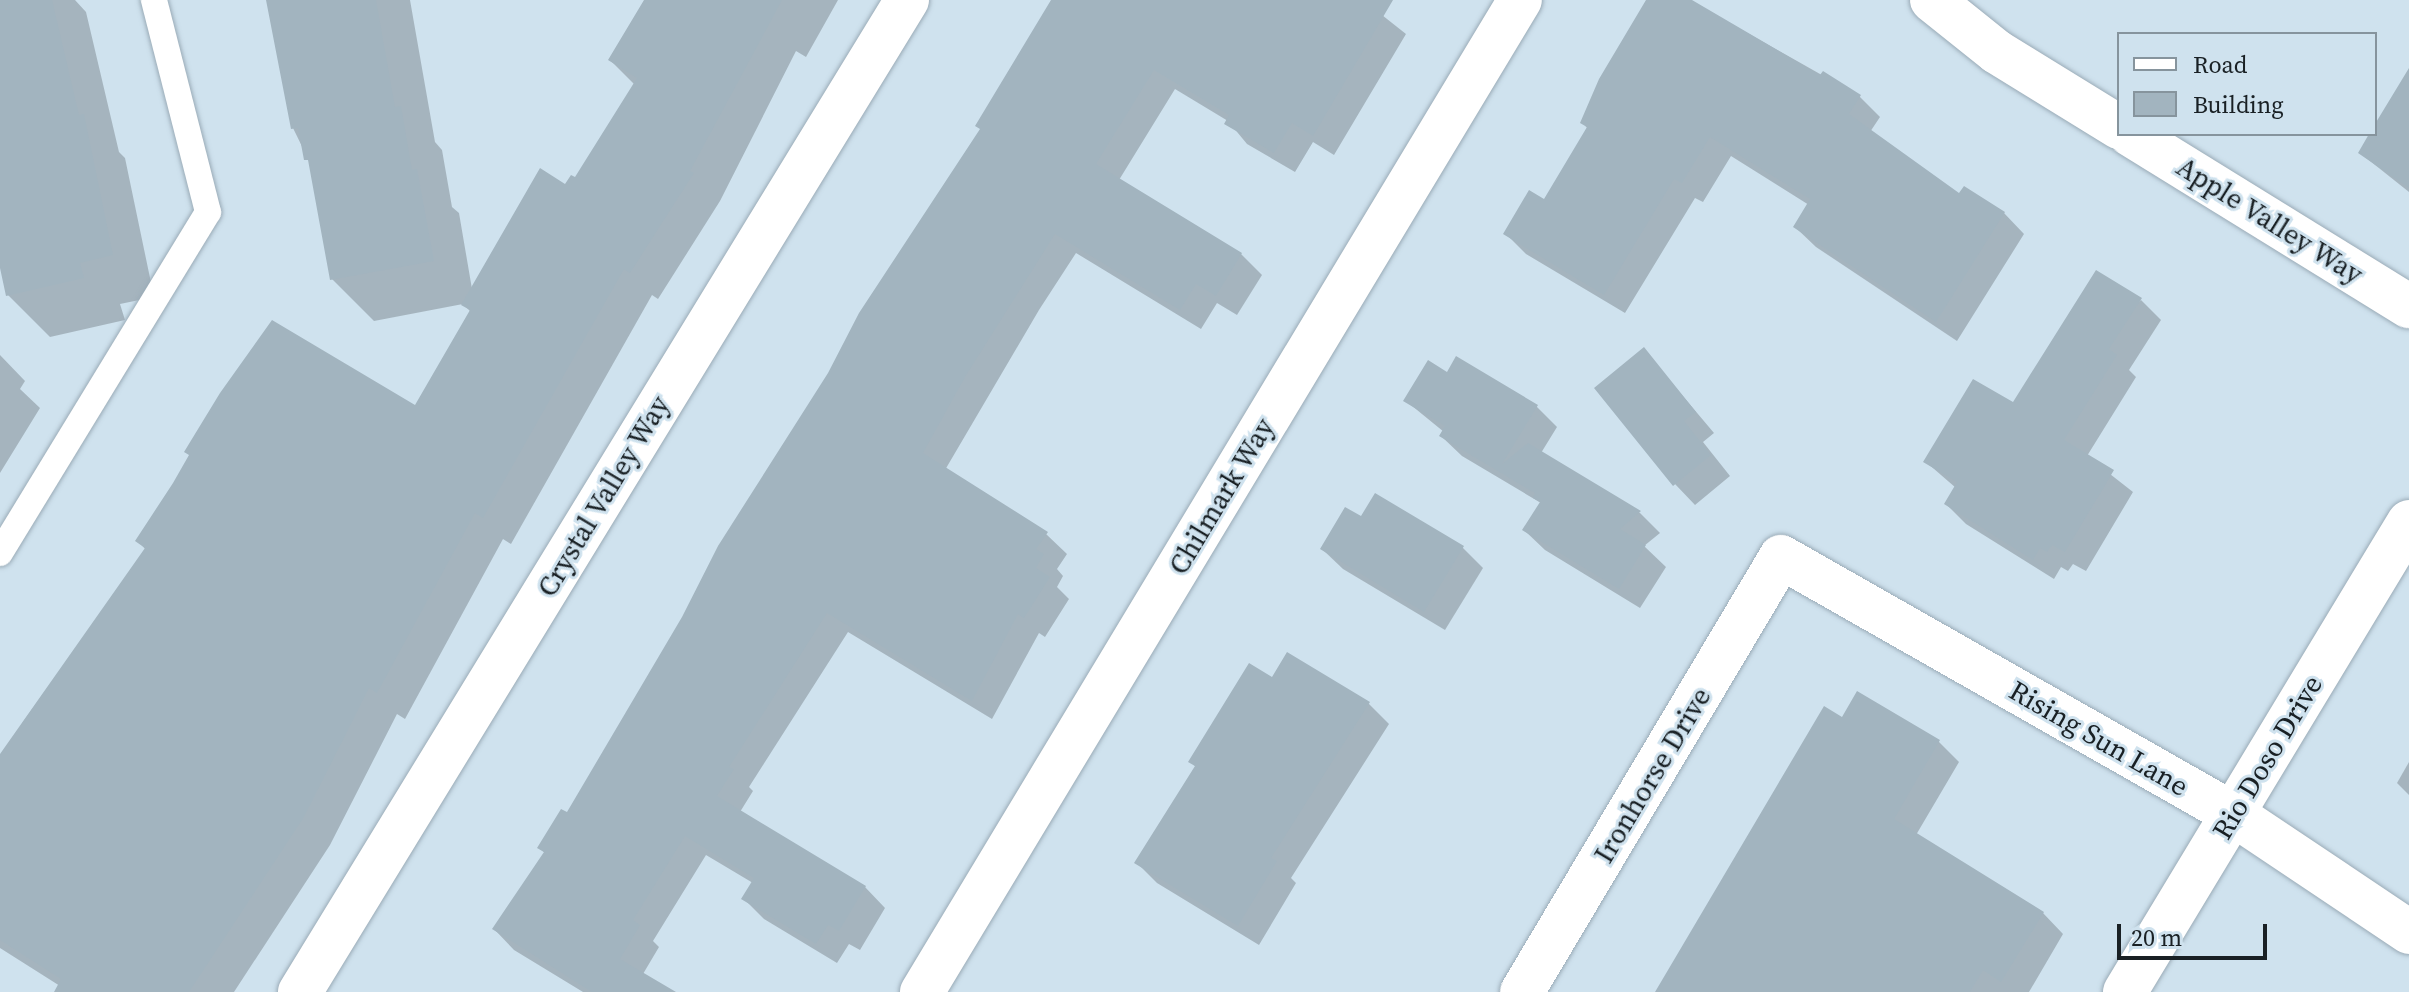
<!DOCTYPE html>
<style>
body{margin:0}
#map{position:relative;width:2409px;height:992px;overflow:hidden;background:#cfe2ee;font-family:"Source Serif 4",serif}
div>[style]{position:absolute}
.shadow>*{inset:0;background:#0003}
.building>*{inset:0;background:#a2b4bf}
.roads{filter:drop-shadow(0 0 2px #9aabb7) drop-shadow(0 0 2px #9aabb7)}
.lane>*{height:26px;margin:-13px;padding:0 13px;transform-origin:13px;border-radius:13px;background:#fff}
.street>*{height:44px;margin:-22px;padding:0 22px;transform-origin:22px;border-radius:22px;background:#fff}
span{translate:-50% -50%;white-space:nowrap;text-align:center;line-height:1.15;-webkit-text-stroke:6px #cfe2ee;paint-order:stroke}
.street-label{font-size:28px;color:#192024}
.legend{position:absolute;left:2117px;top:32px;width:260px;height:104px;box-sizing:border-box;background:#cfe2ee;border:2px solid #86949d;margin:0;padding:10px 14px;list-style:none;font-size:24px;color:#192024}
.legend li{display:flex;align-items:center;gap:16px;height:40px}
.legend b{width:40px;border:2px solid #86949d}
.scale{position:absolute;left:2117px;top:924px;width:150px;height:36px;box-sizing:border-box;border:4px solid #192024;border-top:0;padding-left:10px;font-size:24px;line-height:28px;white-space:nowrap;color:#192024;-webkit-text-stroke:6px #cfe2ee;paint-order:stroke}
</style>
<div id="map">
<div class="shadow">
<div style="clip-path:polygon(0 0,75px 0,86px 12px,119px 152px,125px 158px,154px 297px,120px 304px,125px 320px,50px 337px,8px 295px,0 259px)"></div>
<div style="clip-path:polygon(268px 0,410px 0,435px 142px,442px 150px,452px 207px,459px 213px,472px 289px,575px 180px,635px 85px,610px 60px,646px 0,838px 0,806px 57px,796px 51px,720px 201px,658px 299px,652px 295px,511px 544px,503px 539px,405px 719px,397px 714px,330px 845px,234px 992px,56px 992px,60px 986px,0 948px,0 772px,23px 722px,146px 550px,138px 541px,416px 408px,472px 313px,463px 304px,374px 321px,332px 279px,311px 165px,293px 128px)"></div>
<div style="clip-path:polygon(1053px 0,1363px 0,1406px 34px,1334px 155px,1313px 142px,1295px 172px,1247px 144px,1228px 121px,1175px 89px,1119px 180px,1241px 254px,1262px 275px,1237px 315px,1217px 303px,1201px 329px,1076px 253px,1039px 310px,945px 470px,1046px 534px,1067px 554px,1057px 569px,1063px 576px,1057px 587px,1069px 599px,1045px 637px,1039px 633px,992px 719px,848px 632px,749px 787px,753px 791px,740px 812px,865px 887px,885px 908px,860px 950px,849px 944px,837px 963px,764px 919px,744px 899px,753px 883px,706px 855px,653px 941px,659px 947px,643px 974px,672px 992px,583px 992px,514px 950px,494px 929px,545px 853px,539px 848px,567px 815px,981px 130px)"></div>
<div style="clip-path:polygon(1648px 0,1689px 0,1859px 96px,1880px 117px,1870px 132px,1960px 195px,2004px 213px,2024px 234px,1957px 341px,1816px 247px,1795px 227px,1809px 205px,1731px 156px,1703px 202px,1695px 198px,1625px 313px,1526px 254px,1505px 233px,1544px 202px,1588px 129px,1582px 122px)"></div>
<div style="clip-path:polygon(2409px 72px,2409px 192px,2360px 153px)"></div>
<div style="clip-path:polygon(2141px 300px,2161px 320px,2129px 370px,2136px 377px,2087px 456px,2133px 492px,2086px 571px,2073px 564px,2068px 571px,2061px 567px,2054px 579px,1966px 524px,1946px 504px,1956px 488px,1926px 462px,2013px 405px)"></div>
<div style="clip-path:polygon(1644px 350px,1714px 433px,1703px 442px,1730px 476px,1695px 505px,1675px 484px)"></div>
<div style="clip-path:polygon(0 355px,25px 381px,20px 389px,40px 408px,0 473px)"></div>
<div style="clip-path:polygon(1447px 374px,1537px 407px,1557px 427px,1541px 453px,1640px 513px,1660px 533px,1644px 546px,1666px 567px,1640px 608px,1545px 550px,1524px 530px,1541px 503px,1462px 456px,1441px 436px,1444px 432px,1406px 401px)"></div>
<div style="clip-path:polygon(1362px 518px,1463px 548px,1483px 568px,1445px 630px,1343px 569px,1322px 549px)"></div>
<div style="clip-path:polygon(1273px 680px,1369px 704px,1389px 724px,1291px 878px,1296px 883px,1259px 945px,1157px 883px,1137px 863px,1196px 767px,1191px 762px)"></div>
<div style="clip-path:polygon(1843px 720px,1939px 742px,1959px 762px,1916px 835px,2043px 913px,2063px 934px,2029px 992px,1656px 992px)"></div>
<div style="clip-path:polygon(2409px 762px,2409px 795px,2397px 783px)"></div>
</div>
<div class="building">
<div style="clip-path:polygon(0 0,52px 0,79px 115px,84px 114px,113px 255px,80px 263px,84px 278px,6px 296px,0 268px)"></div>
<div style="clip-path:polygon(266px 0,376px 0,395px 107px,401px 106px,412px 170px,417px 169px,434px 261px,330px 280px,308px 160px,304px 160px,298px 128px,291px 129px)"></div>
<div style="clip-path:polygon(644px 0,782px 0,690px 171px,694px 173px,630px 273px,624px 269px,483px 518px,475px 513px,377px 693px,369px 688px,304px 817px,189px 992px,54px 992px,61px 979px,0 940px,0 754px,145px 548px,135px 541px,173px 483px,189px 455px,184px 452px,220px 393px,272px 320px,415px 405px,470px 310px,461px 305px,540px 168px,565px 184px,571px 175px,575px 177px,637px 78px,608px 60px)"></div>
<div style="clip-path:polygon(1051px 0,1393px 0,1313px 136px,1292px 123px,1274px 153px,1224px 124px,1229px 115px,1154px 70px,1096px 164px,1242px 253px,1216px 296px,1196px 284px,1180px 310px,1055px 234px,965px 377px,923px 453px,1048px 532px,1036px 549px,1044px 554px,1036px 568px,1050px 577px,1024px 618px,1018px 614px,972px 701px,827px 613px,729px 767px,734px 769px,717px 796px,866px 886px,839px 931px,828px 925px,816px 944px,741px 899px,754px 878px,685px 836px,633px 920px,640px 925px,620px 959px,676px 992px,592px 992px,492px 929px,544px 852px,537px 848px,561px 809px,567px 812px,682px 617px,718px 546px,828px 373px,859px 313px,980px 129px,975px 126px)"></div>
<div style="clip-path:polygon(1646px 0,1692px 0,1820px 75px,1823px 71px,1861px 95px,1849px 114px,1959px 193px,1964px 186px,2005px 212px,1936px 322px,1793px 227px,1810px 199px,1710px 137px,1682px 183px,1674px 179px,1604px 295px,1503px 234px,1529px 190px,1544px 199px,1587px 127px,1580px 123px,1599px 79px)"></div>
<div style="clip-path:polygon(2409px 68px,2409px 188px,2358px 153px,2369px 134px,2375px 134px,2375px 124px)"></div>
<div style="clip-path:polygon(2096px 270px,2142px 298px,2109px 349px,2117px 355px,2064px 440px,2114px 470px,2065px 552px,2052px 545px,2047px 552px,2040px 548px,2033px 560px,1944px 504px,1957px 482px,1923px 462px,1973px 379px,2013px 402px)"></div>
<div style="clip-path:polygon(1644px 347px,1696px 412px,1684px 421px,1711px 455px,1673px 486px,1594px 388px)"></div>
<div style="clip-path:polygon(1456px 356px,1538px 405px,1502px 464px,1528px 443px,1641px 511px,1620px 529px,1646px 545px,1619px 589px,1522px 530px,1540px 502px,1533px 498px,1535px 493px,1439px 436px,1445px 426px,1403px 401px,1428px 360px,1447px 372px)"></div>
<div style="clip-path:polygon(1375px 493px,1464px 546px,1424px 612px,1320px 549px,1345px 507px,1361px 516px)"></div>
<div style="clip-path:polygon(1287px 652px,1370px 702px,1271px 858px,1277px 861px,1238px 926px,1134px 863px,1195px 766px,1188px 762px,1249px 663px,1272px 677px)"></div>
<div style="clip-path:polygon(1857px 691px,1940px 740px,1894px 819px,2044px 912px,2001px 982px,1983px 970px,1970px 992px,1655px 992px,1824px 706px,1842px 717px)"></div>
</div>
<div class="roads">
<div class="lane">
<div style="left:0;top:553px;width:399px;rotate:-58.6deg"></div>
<div style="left:208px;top:212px;width:219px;rotate:-104.3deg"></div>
</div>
<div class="street">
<div style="left:1932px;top:0;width:83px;rotate:38.7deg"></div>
<div style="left:1997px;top:52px;width:143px;rotate:31.6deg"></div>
<div style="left:2130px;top:134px;width:328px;rotate:31.7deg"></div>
<div style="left:300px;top:992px;width:1163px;rotate:-58.54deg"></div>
<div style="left:922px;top:992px;width:1158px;rotate:-58.92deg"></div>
<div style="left:1522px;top:992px;width:506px;rotate:-59.23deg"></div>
<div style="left:1781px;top:557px;width:520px;rotate:29.62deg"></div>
<div style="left:2233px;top:814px;width:212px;rotate:33.8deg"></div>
<div style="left:2125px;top:992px;width:549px;rotate:-58.86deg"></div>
</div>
</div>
<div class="street-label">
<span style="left:2270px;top:220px;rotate:32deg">Apple Valley Way</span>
<span style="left:603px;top:496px;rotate:-59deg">Crystal Valley Way</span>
<span style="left:1221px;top:496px;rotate:-59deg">Chilmark Way</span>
<span style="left:2099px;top:738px;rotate:30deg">Rising Sun Lane</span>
<span style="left:2267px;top:757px;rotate:-59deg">Rio Doso Drive</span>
<span style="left:1652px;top:775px;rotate:-59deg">Ironhorse Drive</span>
</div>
<ul class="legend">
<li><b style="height:10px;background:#fff"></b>Road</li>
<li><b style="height:22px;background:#a2b4bf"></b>Building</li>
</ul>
<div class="scale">20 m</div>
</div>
